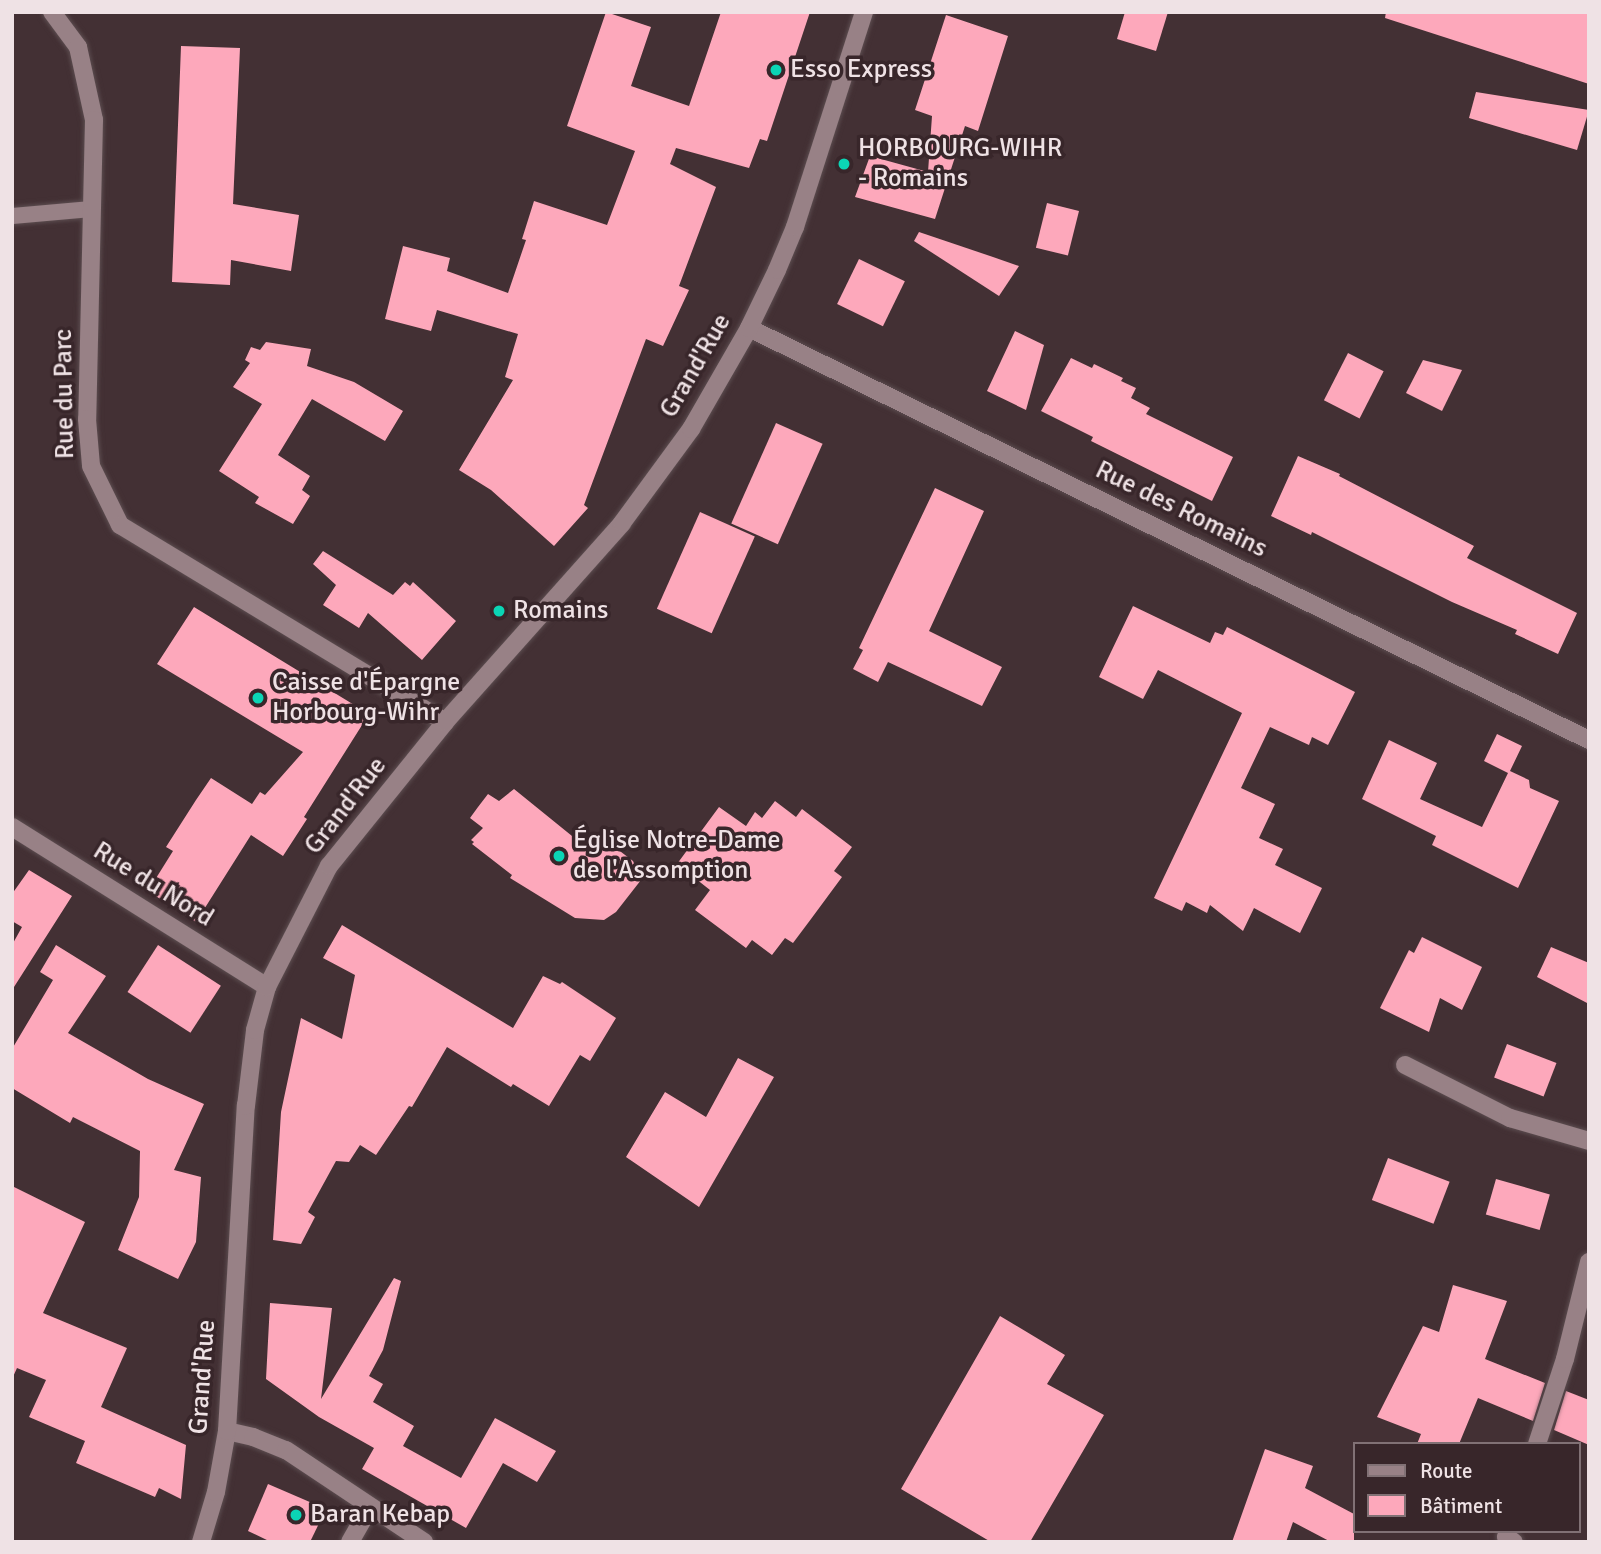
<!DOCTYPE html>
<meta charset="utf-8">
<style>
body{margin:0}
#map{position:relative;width:1601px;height:1554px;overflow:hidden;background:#433034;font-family:Signika,sans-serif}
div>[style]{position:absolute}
.building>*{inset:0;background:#fda8bb;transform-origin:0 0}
.roads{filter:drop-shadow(0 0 2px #5c4d50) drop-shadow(0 0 2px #5c4d50)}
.service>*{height:16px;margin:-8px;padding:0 8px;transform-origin:8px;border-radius:8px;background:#988186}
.minor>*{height:18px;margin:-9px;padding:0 9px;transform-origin:9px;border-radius:9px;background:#988186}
.tertiary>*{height:18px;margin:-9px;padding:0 9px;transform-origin:9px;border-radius:9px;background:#988186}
.secondary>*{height:18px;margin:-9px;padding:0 9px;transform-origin:9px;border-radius:9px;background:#988186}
.dots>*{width:19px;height:19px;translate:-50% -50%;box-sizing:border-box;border:4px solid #38262a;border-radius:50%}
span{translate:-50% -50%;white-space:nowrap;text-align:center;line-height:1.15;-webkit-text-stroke:7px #38262a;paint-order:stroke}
.poi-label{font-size:26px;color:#efe2e5}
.left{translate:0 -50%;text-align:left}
.street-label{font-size:26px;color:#efe2e5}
.frame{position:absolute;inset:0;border:14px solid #efe2e5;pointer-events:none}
.legend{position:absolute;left:1353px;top:1442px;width:228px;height:91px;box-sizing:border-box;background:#38262a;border:2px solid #817175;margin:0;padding:9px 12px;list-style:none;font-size:21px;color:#efe2e5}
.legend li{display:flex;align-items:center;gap:14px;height:35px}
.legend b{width:35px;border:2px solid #817175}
</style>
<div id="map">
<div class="building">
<div style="clip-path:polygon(606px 12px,651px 27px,631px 86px,689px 106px,721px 12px,810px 12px,767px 141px,760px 139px,749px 168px,676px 148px,670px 164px,716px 187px,679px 286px,689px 290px,663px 346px,646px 339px,584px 505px,588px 508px,554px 546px,491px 490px,459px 470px,513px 380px,505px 377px,518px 334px,437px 310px,431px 331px,385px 319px,403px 246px,450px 258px,447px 271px,508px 293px,526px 240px,522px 239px,534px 201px,607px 225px,635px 151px,567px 126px)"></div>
<div style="clip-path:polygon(1125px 12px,1168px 12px,1156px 51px,1117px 39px)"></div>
<div style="clip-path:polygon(1386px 12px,1589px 12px,1589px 84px,1385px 18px)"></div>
<div style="clip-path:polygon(946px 15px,1008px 36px,978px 131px,965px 126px,935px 219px,855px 197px,870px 156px,928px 172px,932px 116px,915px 110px)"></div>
<div style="clip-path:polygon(181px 46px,240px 48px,233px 204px,299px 215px,291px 271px,231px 260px,230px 285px,172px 282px)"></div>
<div style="clip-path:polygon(1476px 92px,1589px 110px,1577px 150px,1469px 118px)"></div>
<div style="left:1047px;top:203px;width:33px;height:46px;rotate:14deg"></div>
<div style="clip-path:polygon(919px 232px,993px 257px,1019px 266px,999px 296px,914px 241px)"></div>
<div style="left:859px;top:259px;width:51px;height:50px;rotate:26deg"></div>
<div style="clip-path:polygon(1015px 331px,1044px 345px,1026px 410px,987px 391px)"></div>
<div style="clip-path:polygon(266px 342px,311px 349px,307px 366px,354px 382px,403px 411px,385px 441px,312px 399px,278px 455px,310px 476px,302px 490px,310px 496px,293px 524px,255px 503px,259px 497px,219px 471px,262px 404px,233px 387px,250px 363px,245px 360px,251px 347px,260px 350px)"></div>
<div style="left:1348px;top:353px;width:40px;height:53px;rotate:27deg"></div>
<div style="clip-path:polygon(1071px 358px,1092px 368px,1094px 364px,1123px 378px,1121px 381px,1136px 388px,1131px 398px,1150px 408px,1146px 414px,1233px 457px,1212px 501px,1091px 441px,1093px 437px,1041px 411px)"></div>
<div style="clip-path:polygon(1423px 360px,1462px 370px,1442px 411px,1406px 393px)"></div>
<div style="left:776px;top:423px;width:51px;height:110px;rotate:24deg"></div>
<div style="clip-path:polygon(1298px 456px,1340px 474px,1339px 476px,1474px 546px,1467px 558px,1577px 613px,1558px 654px,1515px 634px,1517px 630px,1452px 602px,1312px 532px,1311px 535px,1271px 516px)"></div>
<div style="clip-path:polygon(935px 488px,984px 511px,929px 631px,1002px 667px,982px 706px,888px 662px,878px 682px,853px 669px,863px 650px,859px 648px)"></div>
<div style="left:700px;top:512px;width:60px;height:106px;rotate:24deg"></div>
<div style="clip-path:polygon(323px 551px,393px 595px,405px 582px,410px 586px,413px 582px,456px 621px,422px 660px,368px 613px,359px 628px,323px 605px,336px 585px,313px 564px)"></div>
<div style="clip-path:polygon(1133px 606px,1210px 643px,1215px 632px,1223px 635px,1227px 627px,1355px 692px,1328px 745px,1312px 737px,1309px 745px,1270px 727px,1241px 788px,1275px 804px,1259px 838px,1283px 849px,1275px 865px,1322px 888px,1300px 933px,1254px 908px,1243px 931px,1210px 905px,1207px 913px,1186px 902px,1182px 911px,1154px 898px,1242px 713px,1158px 670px,1143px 699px,1099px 677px)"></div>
<div style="clip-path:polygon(194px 607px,369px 714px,304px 817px,307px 819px,283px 856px,251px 835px,196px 922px,148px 891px,173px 851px,166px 847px,196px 800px,211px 778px,252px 804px,260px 792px,265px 795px,303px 752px,157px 664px)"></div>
<div style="clip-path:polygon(1497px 734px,1522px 746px,1510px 771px,1529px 780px,1530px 788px,1559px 801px,1518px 888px,1432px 845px,1436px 836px,1362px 799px,1389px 740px,1437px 763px,1420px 799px,1482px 827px,1508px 773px,1484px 761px)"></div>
<div style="clip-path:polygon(514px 789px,593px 853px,604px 839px,633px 861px,641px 880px,616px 912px,604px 920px,575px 918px,510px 878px,512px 875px,472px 844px,474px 842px,471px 840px,483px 828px,470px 818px,478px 807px,488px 794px,499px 801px)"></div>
<div style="clip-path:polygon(775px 801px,796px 817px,802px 809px,852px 847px,834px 871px,842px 877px,811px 919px,793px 943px,785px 938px,772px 955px,752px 940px,746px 948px,695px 910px,710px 890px,677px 864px,719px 807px,746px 826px,755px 812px,762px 818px)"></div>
<div style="clip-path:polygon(29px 870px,72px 896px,14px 987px,12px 945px,22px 927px,12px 921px,12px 894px)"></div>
<div style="clip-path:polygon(342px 925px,513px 1028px,543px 976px,560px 984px,562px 982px,616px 1018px,590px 1061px,580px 1055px,549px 1106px,513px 1084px,511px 1087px,447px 1047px,412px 1107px,409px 1106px,376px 1155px,360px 1145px,349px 1162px,336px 1161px,308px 1212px,315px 1217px,301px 1244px,273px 1240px,281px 1112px,301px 1018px,342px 1039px,355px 975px,323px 958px)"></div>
<div style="clip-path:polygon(1422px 937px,1482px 967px,1462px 1010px,1440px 998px,1429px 1032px,1380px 1008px,1409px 950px,1414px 953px)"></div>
<div style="clip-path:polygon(56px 945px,106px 976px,68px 1033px,148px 1079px,204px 1104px,174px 1170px,201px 1177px,196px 1242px,178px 1279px,118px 1250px,139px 1197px,140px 1151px,73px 1117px,70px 1123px,12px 1088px,12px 1049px,53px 980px,40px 972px)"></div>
<div style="left:158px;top:945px;width:75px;height:56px;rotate:33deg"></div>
<div style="clip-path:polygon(1551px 947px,1589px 963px,1589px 1004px,1537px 977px)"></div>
<div style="left:1507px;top:1044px;width:53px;height:36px;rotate:21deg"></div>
<div style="clip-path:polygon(738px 1058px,774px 1077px,699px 1207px,626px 1157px,665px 1092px,706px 1117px)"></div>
<div style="left:1388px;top:1158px;width:66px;height:45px;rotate:21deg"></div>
<div style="left:1496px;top:1179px;width:56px;height:37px;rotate:16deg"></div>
<div style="clip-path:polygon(12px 1186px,85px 1222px,43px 1313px,127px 1348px,101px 1407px,186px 1445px,181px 1499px,159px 1488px,155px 1497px,76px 1463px,85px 1441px,29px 1417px,46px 1380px,17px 1368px,12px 1379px)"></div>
<div style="clip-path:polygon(394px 1278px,401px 1281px,383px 1350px,369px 1376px,383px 1384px,373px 1402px,414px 1426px,403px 1446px,461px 1478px,495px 1418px,556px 1451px,537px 1482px,503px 1463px,466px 1528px,362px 1469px,374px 1448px,319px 1417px,266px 1379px,270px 1303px,332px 1308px,321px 1399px)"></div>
<div style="clip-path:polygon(1453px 1285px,1507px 1301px,1485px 1359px,1545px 1383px,1533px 1421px,1478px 1398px,1459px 1444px,1417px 1444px,1421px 1434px,1377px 1417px,1423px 1326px,1439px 1332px)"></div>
<div style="clip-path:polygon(1000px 1316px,1065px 1355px,1047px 1384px,1104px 1415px,1030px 1542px,991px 1542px,901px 1489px)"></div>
<div style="clip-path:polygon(1566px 1391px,1589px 1400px,1589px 1445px,1554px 1430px)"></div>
<div style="clip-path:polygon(1265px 1449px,1313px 1466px,1305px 1488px,1354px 1514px,1354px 1542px,1331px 1542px,1293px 1522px,1286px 1542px,1232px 1542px)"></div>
<div style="clip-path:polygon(268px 1484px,326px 1509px,310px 1542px,271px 1542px,248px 1531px)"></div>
</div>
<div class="roads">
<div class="service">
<div style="left:12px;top:216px;width:80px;rotate:-5deg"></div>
</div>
<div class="minor">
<div style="left:52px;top:12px;width:44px;rotate:53.4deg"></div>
<div style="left:78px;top:47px;width:75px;rotate:77.6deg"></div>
<div style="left:94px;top:120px;width:299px;rotate:91.3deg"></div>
<div style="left:87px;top:419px;width:47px;rotate:85.1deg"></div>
<div style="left:91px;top:466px;width:66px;rotate:63.8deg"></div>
<div style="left:120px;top:525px;width:380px;rotate:31.2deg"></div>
<div style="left:12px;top:827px;width:301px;rotate:32.1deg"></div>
<div style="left:1405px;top:1065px;width:118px;rotate:26.8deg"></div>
<div style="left:1510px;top:1118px;width:82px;rotate:16.2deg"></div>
<div style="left:227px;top:1431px;width:27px;rotate:13deg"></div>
<div style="left:253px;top:1437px;width:35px;rotate:22deg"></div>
<div style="left:286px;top:1450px;width:166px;rotate:33.7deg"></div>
<div style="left:350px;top:1542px;width:40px;rotate:-60.3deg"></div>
</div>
<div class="tertiary">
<div style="left:749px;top:328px;width:936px;rotate:26.13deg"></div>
<div style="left:1537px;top:1444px;width:89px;rotate:-71.8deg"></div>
<div style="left:1565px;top:1359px;width:100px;rotate:-76.1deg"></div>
<div style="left:1508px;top:1531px;width:6px;rotate:108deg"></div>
<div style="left:1506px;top:1537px;width:9px;rotate:32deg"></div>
</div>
<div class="secondary">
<div style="left:201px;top:1542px;width:52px;rotate:-73.3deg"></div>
<div style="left:216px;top:1492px;width:62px;rotate:-79.8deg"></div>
<div style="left:227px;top:1431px;width:326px;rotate:-86.7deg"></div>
<div style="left:246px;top:1106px;width:77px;rotate:-83.2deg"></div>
<div style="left:255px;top:1030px;width:45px;rotate:-74.4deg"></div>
<div style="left:267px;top:987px;width:136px;rotate:-62.9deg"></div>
<div style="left:329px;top:866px;width:185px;rotate:-51.1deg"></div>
<div style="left:445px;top:722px;width:266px;rotate:-48.3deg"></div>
<div style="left:622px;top:523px;width:117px;rotate:-53.7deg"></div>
<div style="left:691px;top:429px;width:116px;rotate:-60.1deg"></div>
<div style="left:749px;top:328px;width:64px;rotate:-64.2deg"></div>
<div style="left:777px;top:270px;width:47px;rotate:-67.3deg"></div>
<div style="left:795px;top:227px;width:226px;rotate:-72.2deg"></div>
</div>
</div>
<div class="dots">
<div style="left:776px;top:70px;background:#0bd5b5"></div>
<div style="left:844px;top:164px;background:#0bd5b5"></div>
<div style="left:499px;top:611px;background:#0bd5b5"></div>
<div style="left:258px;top:698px;background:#0bd5b5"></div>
<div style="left:559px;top:856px;background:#0bd5b5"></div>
<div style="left:296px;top:1515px;background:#0bd5b5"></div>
</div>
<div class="poi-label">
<span class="left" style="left:790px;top:70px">Esso Express</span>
<span class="left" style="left:858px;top:164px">HORBOURG-WIHR<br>- Romains</span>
<span class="left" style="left:513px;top:611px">Romains</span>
<span class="left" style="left:272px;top:698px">Caisse d'Épargne<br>Horbourg-Wihr</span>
<span class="left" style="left:573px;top:856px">Église Notre-Dame<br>de l'Assomption</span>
<span class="left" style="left:310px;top:1515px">Baran Kebap</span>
</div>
<div class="street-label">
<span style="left:696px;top:366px;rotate:-60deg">Grand'Rue</span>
<span style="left:65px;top:394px;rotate:-91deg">Rue du Parc</span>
<span style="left:1181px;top:510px;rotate:26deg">Rue des Romains</span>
<span style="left:346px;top:806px;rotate:-52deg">Grand'Rue</span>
<span style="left:153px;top:885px;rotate:32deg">Rue du Nord</span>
<span style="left:203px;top:1377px;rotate:-86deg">Grand'Rue</span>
</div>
<div class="frame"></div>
<ul class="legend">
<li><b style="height:9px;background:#988186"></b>Route</li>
<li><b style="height:19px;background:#fda8bb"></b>Bâtiment</li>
</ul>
</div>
